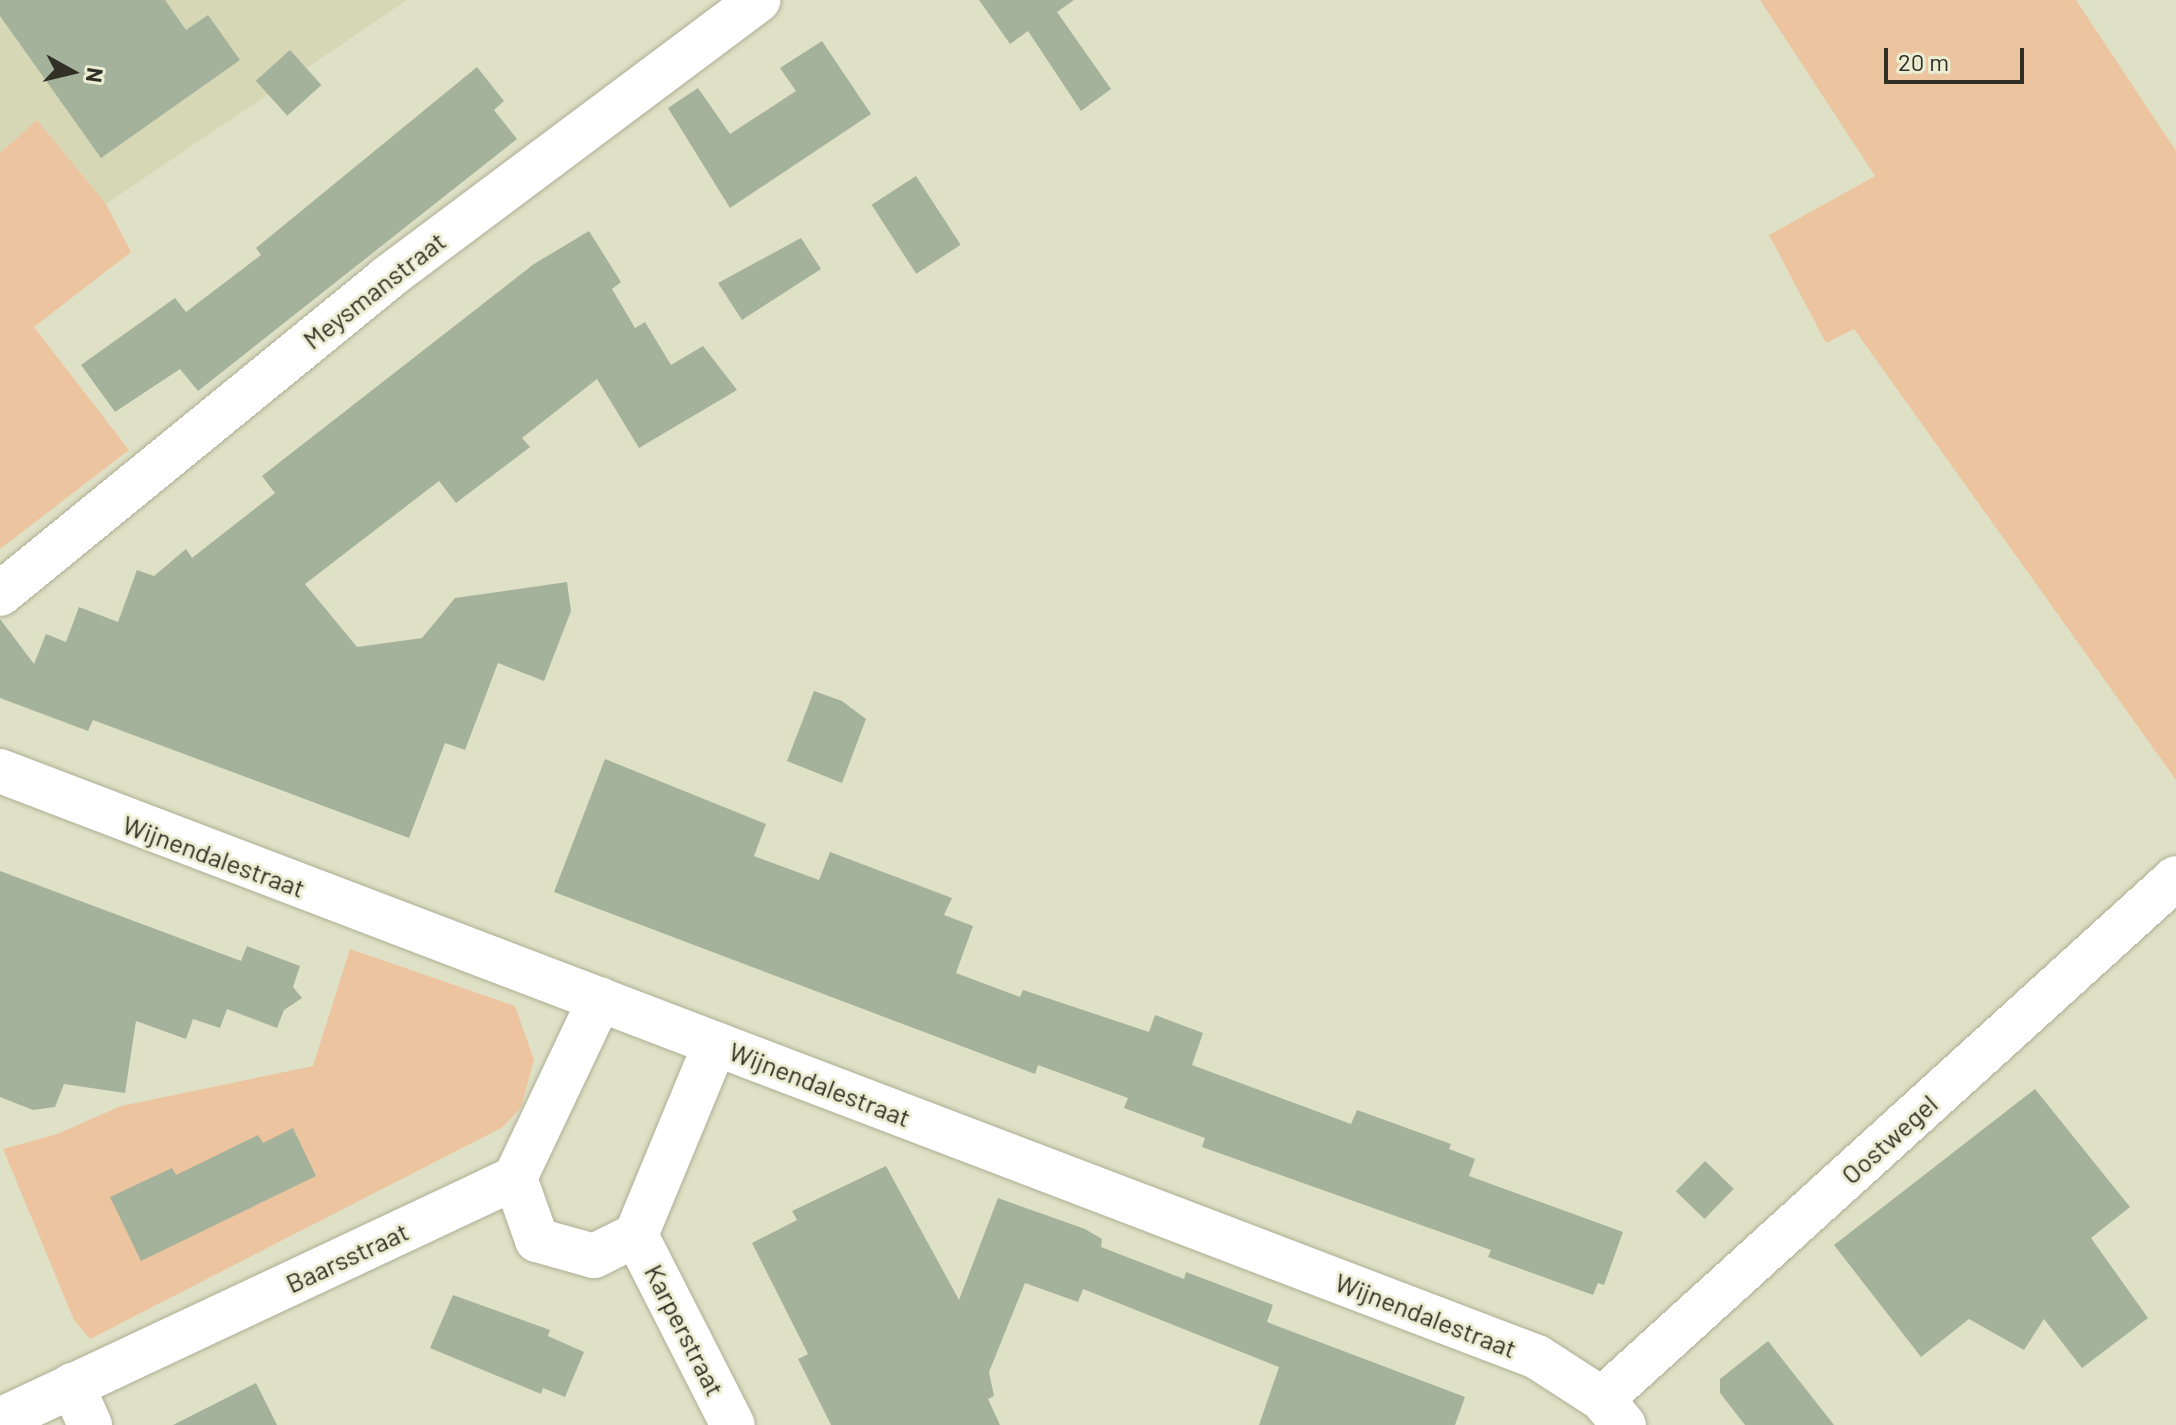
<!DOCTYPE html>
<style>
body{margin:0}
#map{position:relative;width:2176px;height:1425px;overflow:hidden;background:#dfe1c6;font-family:Barlow,sans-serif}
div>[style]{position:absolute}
.built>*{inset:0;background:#d5d7b5}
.green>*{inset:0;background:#edc4a0}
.building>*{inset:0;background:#a4b29b;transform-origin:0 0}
.roads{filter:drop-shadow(0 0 2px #adae95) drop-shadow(0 0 2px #adae95)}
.minor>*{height:44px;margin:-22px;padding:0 22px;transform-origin:22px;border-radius:22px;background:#fff}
span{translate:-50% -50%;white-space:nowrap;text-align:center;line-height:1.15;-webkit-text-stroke:6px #eceed3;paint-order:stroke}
.street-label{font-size:26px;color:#303026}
.north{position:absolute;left:32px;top:32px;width:80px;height:80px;-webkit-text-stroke:6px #eceed3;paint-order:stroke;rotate:98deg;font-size:22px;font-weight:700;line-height:32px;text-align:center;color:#303026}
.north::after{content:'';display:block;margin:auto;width:28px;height:36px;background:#303026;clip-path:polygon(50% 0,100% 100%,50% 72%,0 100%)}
.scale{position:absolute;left:1884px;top:48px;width:140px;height:36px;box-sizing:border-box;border:4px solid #303026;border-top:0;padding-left:10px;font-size:24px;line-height:28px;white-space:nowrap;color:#303026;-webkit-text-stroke:6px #eceed3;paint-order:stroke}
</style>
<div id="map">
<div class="built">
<div style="clip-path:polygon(0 0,407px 0,106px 204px,37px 120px,0 153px)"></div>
</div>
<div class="green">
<div style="clip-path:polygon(1760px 0,2076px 0,2176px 151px,2176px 780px,1854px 329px,1826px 343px,1769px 235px,1875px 176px)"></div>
<div style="clip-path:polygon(37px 120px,106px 204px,131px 252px,34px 327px,129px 450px,0 549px,0 153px)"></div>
<div style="clip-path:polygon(350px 949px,515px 1006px,534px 1060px,521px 1107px,503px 1127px,90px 1339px,74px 1320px,3px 1149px,57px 1134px,121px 1106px,313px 1066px)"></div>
</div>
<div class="building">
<div style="clip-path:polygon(0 0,165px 0,186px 30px,208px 15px,240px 60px,101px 158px,0 16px)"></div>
<div style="clip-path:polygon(979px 0,1074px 0,1057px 12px,1111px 89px,1081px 111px,1028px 31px,1010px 44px)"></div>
<div style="clip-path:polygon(822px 41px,871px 114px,730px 208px,668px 108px,698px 88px,730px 134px,796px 91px,780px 68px)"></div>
<div style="left:290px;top:50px;width:47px;height:46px;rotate:48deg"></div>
<div style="clip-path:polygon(477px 67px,504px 101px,494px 110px,517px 139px,198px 391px,180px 369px,115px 412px,81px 365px,175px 298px,186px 312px,261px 255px,256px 248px)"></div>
<div style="left:916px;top:176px;width:82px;height:53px;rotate:57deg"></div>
<div style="clip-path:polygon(589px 231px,621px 282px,612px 289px,635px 328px,645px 322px,671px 365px,703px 346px,737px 390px,639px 448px,597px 379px,522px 438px,530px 447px,456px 503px,439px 481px,305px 584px,357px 647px,422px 638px,455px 598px,567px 582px,571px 611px,544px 681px,498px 663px,465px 750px,445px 743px,409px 838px,93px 720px,88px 731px,0 698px,0 619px,34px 664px,46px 634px,66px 642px,79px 607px,118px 622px,137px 570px,154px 576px,186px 549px,192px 558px,275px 493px,262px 476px,534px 264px)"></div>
<div style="clip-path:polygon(801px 238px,821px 269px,742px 320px,718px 283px)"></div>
<div style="clip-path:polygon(814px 691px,842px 701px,866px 719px,842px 783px,787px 761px)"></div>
<div style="clip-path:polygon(605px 759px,766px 824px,754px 856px,819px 880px,830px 852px,952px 898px,944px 915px,973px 926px,956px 973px,1020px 997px,1023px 990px,1149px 1032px,1155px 1015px,1203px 1033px,1192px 1065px,1351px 1124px,1357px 1110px,1451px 1144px,1449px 1149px,1475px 1159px,1469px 1176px,1623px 1232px,1604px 1285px,1598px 1283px,1593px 1295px,1488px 1257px,1491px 1250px,1202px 1147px,1205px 1138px,1124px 1108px,1128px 1098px,1038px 1065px,1035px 1074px,554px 892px)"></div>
<div style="clip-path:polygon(0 871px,241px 961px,247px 946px,300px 966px,293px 987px,302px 998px,284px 1010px,277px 1028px,227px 1009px,220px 1028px,193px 1019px,186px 1039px,136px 1021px,125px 1093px,64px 1084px,55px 1107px,33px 1110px,0 1097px)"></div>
<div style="clip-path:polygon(2035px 1089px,2130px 1207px,2091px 1238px,2148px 1318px,2082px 1368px,2044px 1319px,2024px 1350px,1969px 1319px,1921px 1357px,1834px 1245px)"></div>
<div style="clip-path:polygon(293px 1128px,316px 1176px,141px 1261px,110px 1197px,172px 1168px,176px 1175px,258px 1135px,263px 1143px)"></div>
<div style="left:1705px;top:1161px;width:40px;height:42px;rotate:44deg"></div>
<div style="clip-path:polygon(886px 1166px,959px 1300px,998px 1198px,1085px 1229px,1102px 1239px,1101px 1247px,1184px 1279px,1186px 1272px,1273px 1305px,1267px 1322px,1465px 1397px,1455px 1425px,1259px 1425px,1279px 1367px,1083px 1289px,1078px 1302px,1025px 1283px,989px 1372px,994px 1396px,988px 1399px,1000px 1425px,831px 1425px,798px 1359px,808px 1354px,752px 1243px,797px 1220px,792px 1211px)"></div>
<div style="clip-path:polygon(453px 1295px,550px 1330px,548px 1336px,584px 1352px,565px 1397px,543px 1388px,541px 1394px,430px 1348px)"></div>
<div style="clip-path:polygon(1768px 1341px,1834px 1425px,1745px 1425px,1720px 1393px,1720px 1379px)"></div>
<div style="clip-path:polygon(256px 1383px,277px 1425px,173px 1425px)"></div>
</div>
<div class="roads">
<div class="minor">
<div style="left:0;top:594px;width:500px;rotate:-39.2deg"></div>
<div style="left:387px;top:278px;width:464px;rotate:-36.8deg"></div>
<div style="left:0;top:771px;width:1645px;rotate:20.87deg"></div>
<div style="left:1537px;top:1357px;width:77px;rotate:32.9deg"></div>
<div style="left:1602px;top:1399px;width:34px;rotate:50deg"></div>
<div style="left:515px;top:1178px;width:66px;rotate:70.5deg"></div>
<div style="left:537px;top:1240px;width:59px;rotate:15.7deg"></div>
<div style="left:594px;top:1256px;width:47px;rotate:-26.6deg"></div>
<div style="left:636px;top:1235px;width:207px;rotate:-67.5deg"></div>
<div style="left:636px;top:1235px;width:213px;rotate:63deg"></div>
<div style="left:72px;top:1385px;width:44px;rotate:65.8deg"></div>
<div style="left:1602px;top:1399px;width:775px;rotate:-42.23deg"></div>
<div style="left:0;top:1420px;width:569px;rotate:-25.17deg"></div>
<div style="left:515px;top:1178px;width:198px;rotate:-64.6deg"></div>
</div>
</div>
<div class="street-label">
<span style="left:374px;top:290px;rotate:-38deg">Meysmanstraat</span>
<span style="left:214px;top:856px;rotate:20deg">Wijnendalestraat</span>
<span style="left:820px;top:1084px;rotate:21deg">Wijnendalestraat</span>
<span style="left:1889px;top:1139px;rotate:-42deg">Oostwegel</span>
<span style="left:347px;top:1257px;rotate:-25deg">Baarsstraat</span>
<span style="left:1426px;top:1315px;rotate:21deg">Wijnendalestraat</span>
<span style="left:685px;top:1330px;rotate:63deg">Karperstraat</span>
</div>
<div class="north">N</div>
<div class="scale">20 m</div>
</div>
